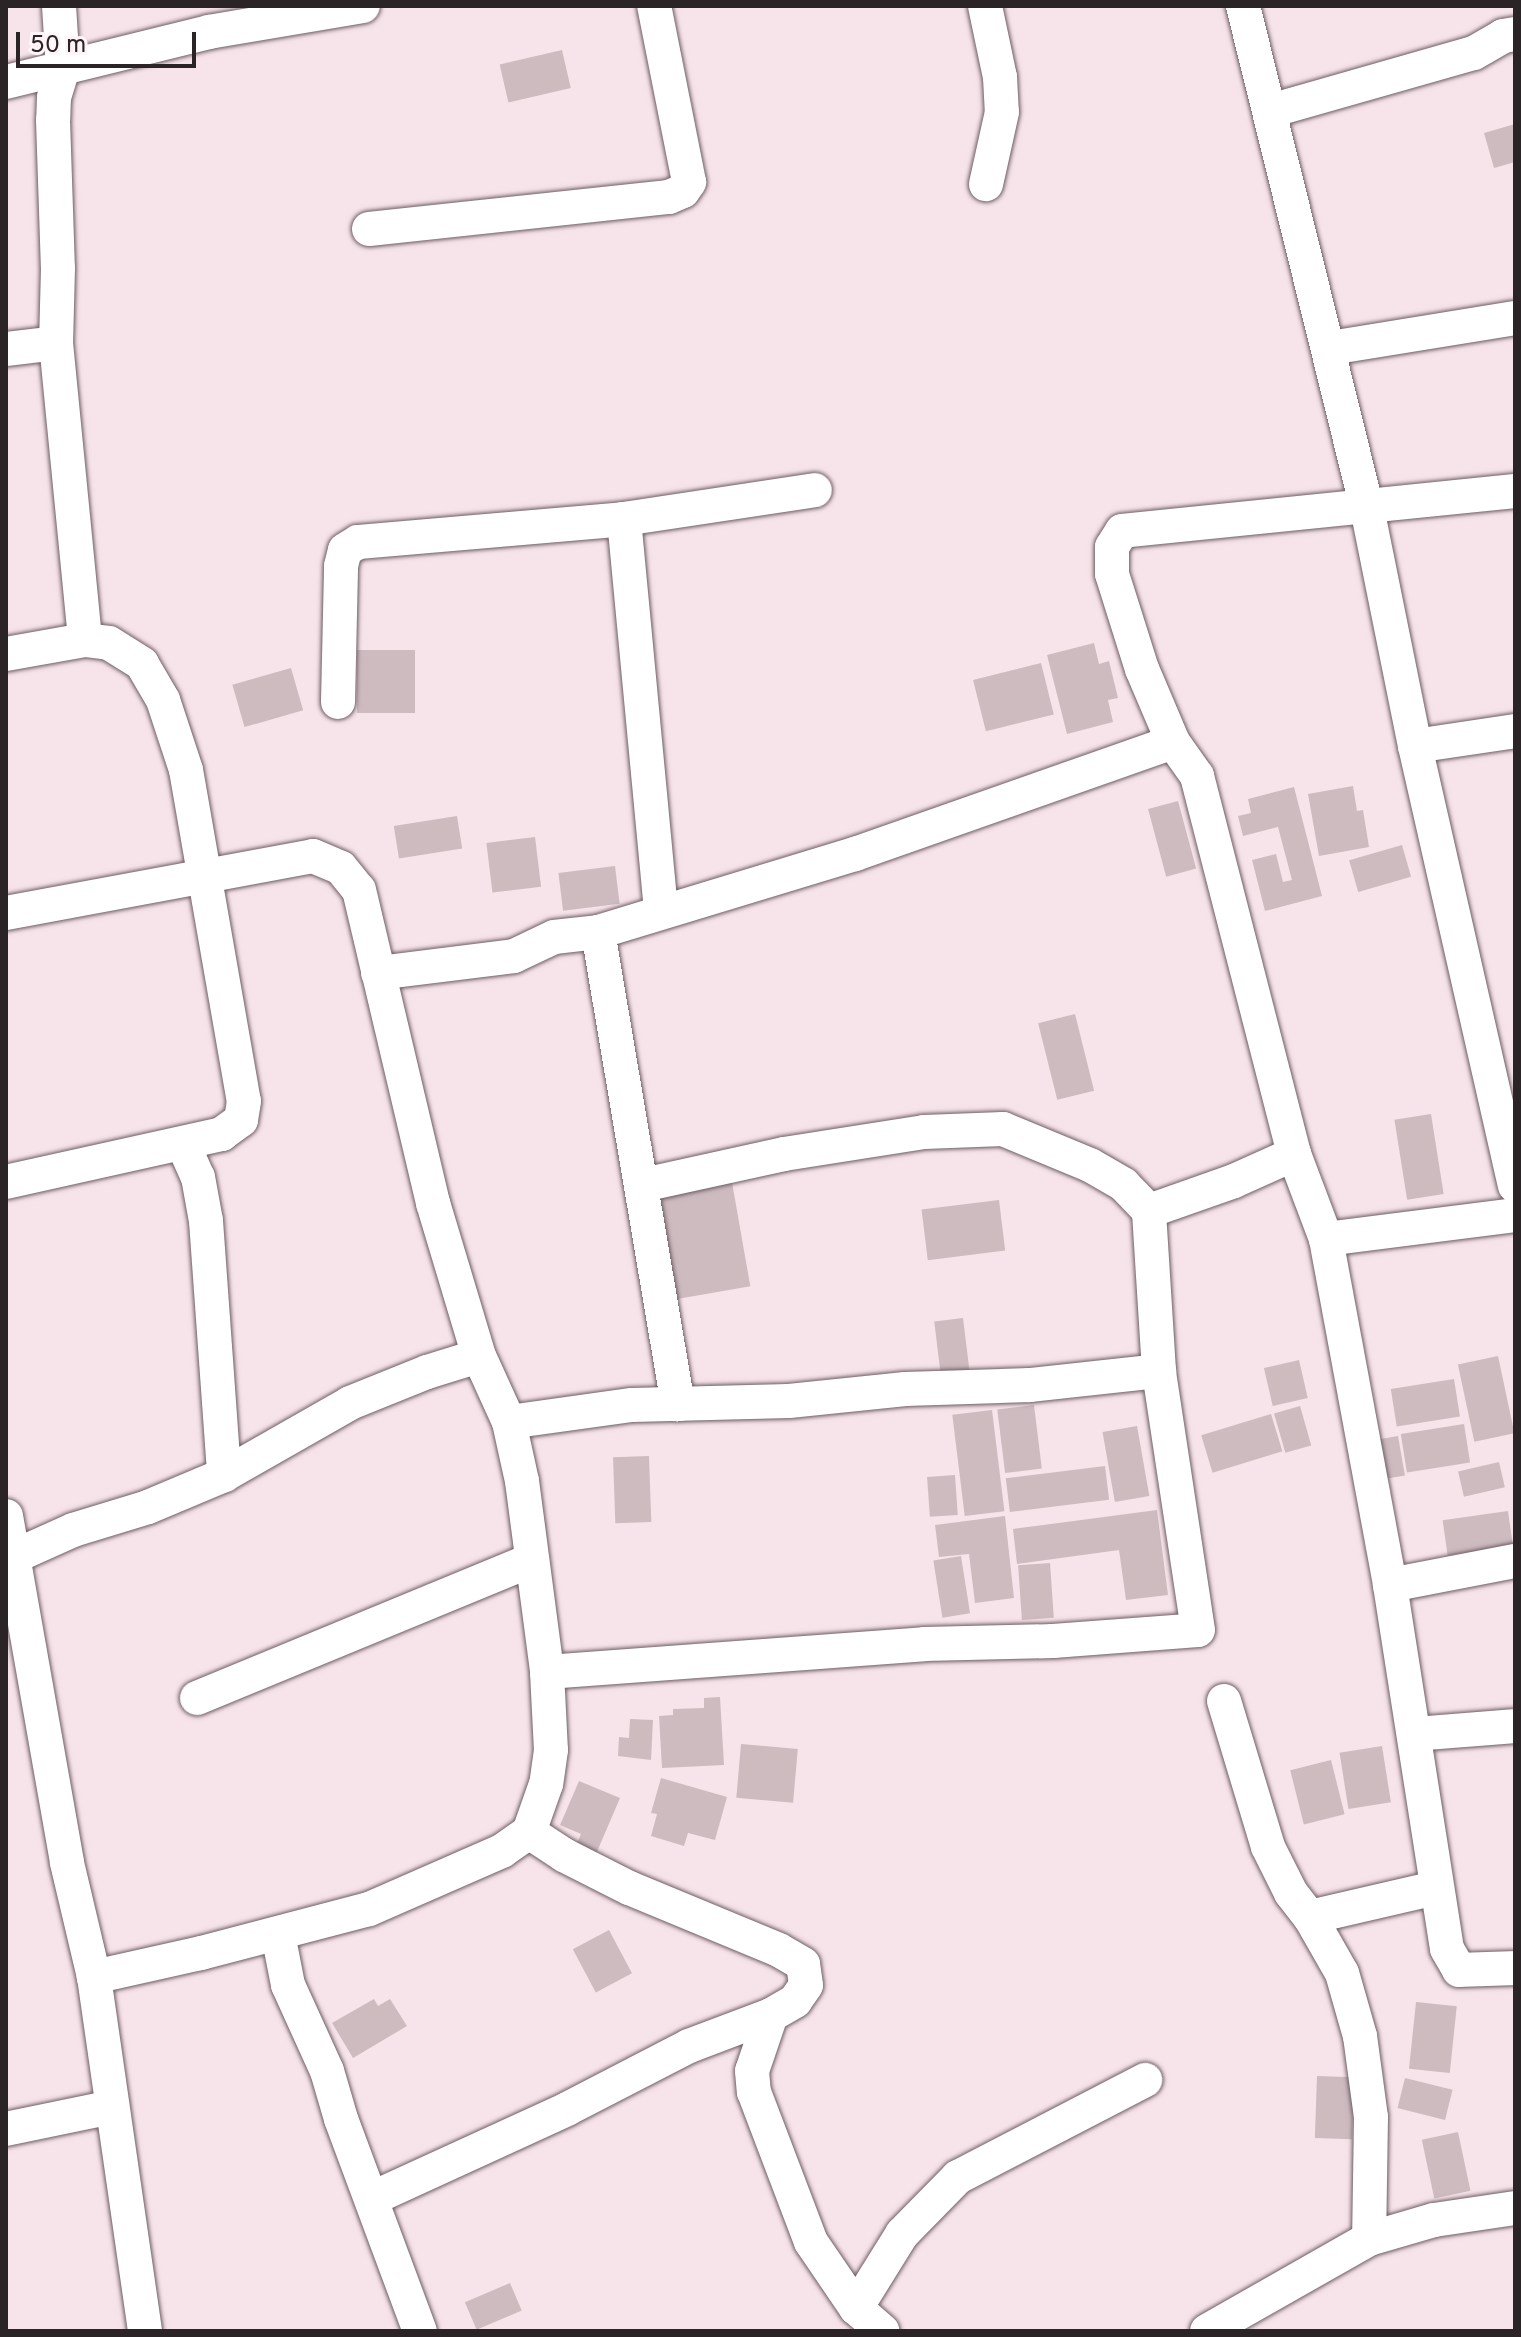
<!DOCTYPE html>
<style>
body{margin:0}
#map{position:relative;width:1521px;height:2337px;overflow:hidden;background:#f7e4ea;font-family:Overpass,sans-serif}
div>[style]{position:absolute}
.building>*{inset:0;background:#cdbbc0;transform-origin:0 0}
.roads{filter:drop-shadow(0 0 2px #6d5d62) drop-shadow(0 0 2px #6d5d62)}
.minor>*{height:34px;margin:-17px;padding:0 17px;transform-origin:17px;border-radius:17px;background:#fff}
span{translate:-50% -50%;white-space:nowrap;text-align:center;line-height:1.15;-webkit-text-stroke:6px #fff4f7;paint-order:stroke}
.frame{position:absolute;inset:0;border:8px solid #2b2426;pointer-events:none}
.scale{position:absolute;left:16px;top:32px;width:180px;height:36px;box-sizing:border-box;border:4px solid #2b2426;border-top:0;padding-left:10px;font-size:24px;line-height:28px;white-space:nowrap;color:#2b2426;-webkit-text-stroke:6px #fff4f7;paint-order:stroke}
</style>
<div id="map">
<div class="building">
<div style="left:562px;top:50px;width:39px;height:64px;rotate:77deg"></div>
<div style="clip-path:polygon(1515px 124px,1515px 162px,1494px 168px,1484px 133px)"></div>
<div style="clip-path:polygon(1094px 643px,1099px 664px,1109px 661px,1118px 698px,1108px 700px,1113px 722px,1067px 734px,1047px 655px)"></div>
<div style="left:415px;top:650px;width:63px;height:58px;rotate:90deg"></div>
<div style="left:1041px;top:663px;width:53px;height:70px;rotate:76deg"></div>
<div style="left:291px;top:668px;width:44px;height:61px;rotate:74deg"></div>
<div style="clip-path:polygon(1353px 786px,1357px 811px,1363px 810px,1369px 847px,1319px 856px,1308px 794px)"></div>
<div style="clip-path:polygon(1294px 787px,1322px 896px,1265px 911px,1252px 860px,1276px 854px,1283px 882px,1292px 880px,1278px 827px,1243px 836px,1238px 816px,1251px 813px,1248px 799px)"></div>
<div style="left:1178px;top:801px;width:70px;height:31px;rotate:75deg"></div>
<div style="left:457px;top:816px;width:33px;height:64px;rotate:81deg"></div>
<div style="left:535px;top:837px;width:50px;height:49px;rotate:83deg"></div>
<div style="left:1402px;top:845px;width:33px;height:55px;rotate:74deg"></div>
<div style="left:615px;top:866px;width:38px;height:57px;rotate:83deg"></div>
<div style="left:1075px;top:1014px;width:79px;height:38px;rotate:76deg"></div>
<div style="left:1431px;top:1114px;width:81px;height:37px;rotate:81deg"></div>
<div style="left:730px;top:1171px;width:117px;height:80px;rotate:80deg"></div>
<div style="left:999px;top:1200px;width:51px;height:78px;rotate:83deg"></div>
<div style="left:963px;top:1318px;width:52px;height:29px;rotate:83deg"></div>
<div style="left:1498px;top:1356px;width:79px;height:41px;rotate:78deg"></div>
<div style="left:1299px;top:1360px;width:39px;height:36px;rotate:77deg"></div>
<div style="left:1454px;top:1379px;width:38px;height:64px;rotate:81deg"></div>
<div style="left:1034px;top:1405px;width:64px;height:37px;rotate:83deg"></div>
<div style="left:1300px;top:1406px;width:41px;height:27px;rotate:74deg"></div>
<div style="left:992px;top:1410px;width:102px;height:40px;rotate:83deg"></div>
<div style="left:1271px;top:1414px;width:39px;height:73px;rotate:73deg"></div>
<div style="left:1464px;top:1424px;width:39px;height:64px;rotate:81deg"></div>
<div style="left:1137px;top:1426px;width:71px;height:35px;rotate:80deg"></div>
<div style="left:1398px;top:1436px;width:40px;height:25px;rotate:80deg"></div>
<div style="left:649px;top:1456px;width:66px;height:36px;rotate:88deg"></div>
<div style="left:1499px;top:1462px;width:26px;height:42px;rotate:77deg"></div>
<div style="left:1105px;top:1466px;width:34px;height:100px;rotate:83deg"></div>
<div style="left:955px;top:1475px;width:40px;height:28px;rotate:86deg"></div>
<div style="clip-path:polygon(1157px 1510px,1168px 1595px,1126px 1600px,1119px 1550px,1017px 1564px,1013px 1529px)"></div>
<div style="left:1508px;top:1511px;width:36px;height:66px;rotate:82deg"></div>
<div style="clip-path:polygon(1005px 1516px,1014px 1598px,975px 1603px,969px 1554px,939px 1557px,935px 1525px)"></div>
<div style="left:961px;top:1556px;width:58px;height:28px;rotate:81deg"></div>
<div style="left:1050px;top:1563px;width:55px;height:32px;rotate:86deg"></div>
<div style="clip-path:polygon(720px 1697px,724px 1765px,662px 1768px,659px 1716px,673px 1715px,673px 1709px,704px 1708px,704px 1698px)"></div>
<div style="clip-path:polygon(630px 1719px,653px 1720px,651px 1760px,618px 1756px,619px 1737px,629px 1738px)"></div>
<div style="left:741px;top:1744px;width:57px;height:54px;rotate:5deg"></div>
<div style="left:1382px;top:1746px;width:57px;height:43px;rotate:81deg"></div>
<div style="left:1331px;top:1760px;width:56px;height:42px;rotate:76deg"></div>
<div style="clip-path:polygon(661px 1778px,727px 1797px,715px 1840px,688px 1833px,684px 1846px,651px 1836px,657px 1814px,651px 1813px)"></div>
<div style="clip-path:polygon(579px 1781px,620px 1798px,593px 1861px,573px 1853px,581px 1834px,560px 1825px)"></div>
<div style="left:609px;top:1930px;width:49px;height:41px;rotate:62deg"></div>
<div style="clip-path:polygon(374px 1999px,378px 2006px,390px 1999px,407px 2026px,353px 2058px,332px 2023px)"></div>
<div style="left:1416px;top:2002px;width:41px;height:67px;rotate:6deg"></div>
<div style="left:1317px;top:2076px;width:37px;height:62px;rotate:2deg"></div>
<div style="left:1405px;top:2078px;width:49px;height:31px;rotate:14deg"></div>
<div style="left:1458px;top:2132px;width:60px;height:37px;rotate:78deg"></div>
<div style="left:510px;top:2283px;width:30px;height:49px;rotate:67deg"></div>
</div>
<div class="roads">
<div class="minor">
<div style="left:59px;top:6px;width:62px;rotate:86.3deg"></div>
<div style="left:63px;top:68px;width:30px;rotate:107deg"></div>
<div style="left:54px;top:97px;width:23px;rotate:92deg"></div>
<div style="left:53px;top:120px;width:148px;rotate:88.1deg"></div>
<div style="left:58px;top:268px;width:75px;rotate:91.5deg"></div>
<div style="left:56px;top:343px;width:298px;rotate:84.4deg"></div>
<div style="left:985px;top:6px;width:73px;rotate:78.1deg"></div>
<div style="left:1000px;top:77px;width:35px;rotate:87deg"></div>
<div style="left:1002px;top:112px;width:74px;rotate:102.5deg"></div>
<div style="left:1243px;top:6px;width:517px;rotate:76.13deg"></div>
<div style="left:1367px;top:508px;width:243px;rotate:78.6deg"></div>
<div style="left:1415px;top:746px;width:451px;rotate:77.2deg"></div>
<div style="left:6px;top:82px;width:209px;rotate:-13.8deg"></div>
<div style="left:209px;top:32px;width:156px;rotate:-9.6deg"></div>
<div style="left:1270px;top:111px;width:212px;rotate:-15.9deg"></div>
<div style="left:1474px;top:53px;width:34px;rotate:-30deg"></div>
<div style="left:1503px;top:36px;width:12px;rotate:-9deg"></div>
<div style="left:369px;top:229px;width:302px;rotate:-6.1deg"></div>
<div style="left:669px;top:197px;width:15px;rotate:-23deg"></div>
<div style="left:683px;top:191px;width:11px;rotate:-56deg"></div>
<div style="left:689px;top:182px;width:179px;rotate:-101.2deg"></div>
<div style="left:1330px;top:348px;width:187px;rotate:-9.2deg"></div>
<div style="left:6px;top:349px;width:50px;rotate:-6.8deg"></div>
<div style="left:1515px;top:491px;width:395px;rotate:174.2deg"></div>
<div style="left:1122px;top:531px;width:19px;rotate:122deg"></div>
<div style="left:1112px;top:547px;width:27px;rotate:90deg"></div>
<div style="left:1112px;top:574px;width:100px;rotate:72.5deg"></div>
<div style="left:1142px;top:669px;width:79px;rotate:67deg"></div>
<div style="left:1173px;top:742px;width:42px;rotate:54.8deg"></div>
<div style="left:1197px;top:776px;width:390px;rotate:75.6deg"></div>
<div style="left:1294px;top:1154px;width:91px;rotate:69.4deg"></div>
<div style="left:1326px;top:1239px;width:352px;rotate:79.5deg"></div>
<div style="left:1390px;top:1585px;width:368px;rotate:81.1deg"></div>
<div style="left:1447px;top:1949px;width:24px;rotate:60deg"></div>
<div style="left:1459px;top:1970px;width:56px;rotate:-2deg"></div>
<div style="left:624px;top:519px;width:394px;rotate:84.6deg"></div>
<div style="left:6px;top:654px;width:80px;rotate:-10deg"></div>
<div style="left:85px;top:640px;width:24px;rotate:7deg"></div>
<div style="left:109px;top:643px;width:39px;rotate:32deg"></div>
<div style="left:142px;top:664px;width:42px;rotate:59.7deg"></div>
<div style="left:163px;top:700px;width:74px;rotate:71.8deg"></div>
<div style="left:186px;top:770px;width:336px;rotate:80.1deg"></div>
<div style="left:244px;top:1101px;width:19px;rotate:99deg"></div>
<div style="left:241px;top:1120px;width:24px;rotate:144deg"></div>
<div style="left:222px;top:1134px;width:221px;rotate:167.5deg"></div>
<div style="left:338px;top:702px;width:136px;rotate:-88.7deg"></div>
<div style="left:341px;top:566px;width:16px;rotate:-76deg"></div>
<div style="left:345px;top:550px;width:15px;rotate:-32deg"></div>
<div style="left:358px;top:542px;width:267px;rotate:-4.9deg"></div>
<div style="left:624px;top:519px;width:193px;rotate:-8.6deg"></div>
<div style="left:1415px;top:746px;width:101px;rotate:-8.5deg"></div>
<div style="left:6px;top:913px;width:312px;rotate:-10.5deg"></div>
<div style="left:313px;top:856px;width:30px;rotate:23deg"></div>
<div style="left:341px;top:868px;width:28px;rotate:51deg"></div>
<div style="left:359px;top:890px;width:322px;rotate:76.7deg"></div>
<div style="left:433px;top:1203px;width:160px;rotate:73.3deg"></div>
<div style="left:479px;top:1356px;width:72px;rotate:65.6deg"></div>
<div style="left:509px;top:1422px;width:60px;rotate:77.6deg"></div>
<div style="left:522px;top:1481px;width:193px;rotate:82.5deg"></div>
<div style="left:547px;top:1672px;width:78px;rotate:87.1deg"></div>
<div style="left:551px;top:1750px;width:34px;rotate:98deg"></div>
<div style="left:546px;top:1784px;width:51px;rotate:109.5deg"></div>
<div style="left:529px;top:1832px;width:33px;rotate:145deg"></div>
<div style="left:502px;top:1851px;width:145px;rotate:156.4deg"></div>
<div style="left:369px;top:1909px;width:174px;rotate:165.3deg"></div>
<div style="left:201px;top:1953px;width:110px;rotate:167.4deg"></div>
<div style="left:598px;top:932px;width:479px;rotate:80.4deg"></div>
<div style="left:378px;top:973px;width:137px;rotate:-7.1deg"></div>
<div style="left:514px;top:956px;width:44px;rotate:-25.4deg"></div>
<div style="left:554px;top:937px;width:44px;rotate:-6.5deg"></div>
<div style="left:598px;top:932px;width:269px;rotate:-16.9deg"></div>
<div style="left:855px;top:854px;width:337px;rotate:-19.4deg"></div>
<div style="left:183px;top:1144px;width:36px;rotate:66deg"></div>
<div style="left:198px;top:1177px;width:45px;rotate:79.7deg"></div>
<div style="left:206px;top:1221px;width:255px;rotate:85.9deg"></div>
<div style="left:643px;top:1185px;width:144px;rotate:-12.4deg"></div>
<div style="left:784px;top:1154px;width:142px;rotate:-8.9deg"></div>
<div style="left:924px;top:1132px;width:79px;rotate:-2.2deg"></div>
<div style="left:1003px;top:1129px;width:94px;rotate:22.5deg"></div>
<div style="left:1090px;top:1165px;width:39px;rotate:30deg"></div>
<div style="left:1124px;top:1185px;width:36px;rotate:46deg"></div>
<div style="left:1326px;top:1239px;width:191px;rotate:-7.2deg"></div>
<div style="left:509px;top:1422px;width:124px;rotate:-7.9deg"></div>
<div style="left:632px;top:1405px;width:157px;rotate:-1.5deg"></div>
<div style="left:789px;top:1401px;width:117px;rotate:-5.9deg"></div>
<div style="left:905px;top:1389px;width:125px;rotate:-1.8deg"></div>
<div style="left:1030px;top:1385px;width:130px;rotate:-6.2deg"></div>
<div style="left:6px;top:1516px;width:352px;rotate:80deg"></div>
<div style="left:67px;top:1863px;width:117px;rotate:76.7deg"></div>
<div style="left:94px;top:1977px;width:358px;rotate:81.8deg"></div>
<div style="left:13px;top:1557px;width:66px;rotate:-24.2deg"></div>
<div style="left:73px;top:1530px;width:78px;rotate:-17deg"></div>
<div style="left:148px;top:1507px;width:82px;rotate:-22.8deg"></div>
<div style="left:224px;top:1475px;width:145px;rotate:-29.7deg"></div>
<div style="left:350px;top:1403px;width:83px;rotate:-21.9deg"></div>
<div style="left:427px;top:1372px;width:54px;rotate:-17.1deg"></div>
<div style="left:1390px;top:1585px;width:127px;rotate:-10.9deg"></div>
<div style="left:547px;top:1672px;width:378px;rotate:-4.2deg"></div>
<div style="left:924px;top:1644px;width:129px;rotate:-1.3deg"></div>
<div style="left:1053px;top:1641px;width:145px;rotate:-4.3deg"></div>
<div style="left:1198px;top:1630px;width:262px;rotate:-98.6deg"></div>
<div style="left:1159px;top:1371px;width:160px;rotate:-93.6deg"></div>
<div style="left:1149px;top:1211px;width:90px;rotate:-19.4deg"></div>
<div style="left:1234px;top:1181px;width:66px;rotate:-24.2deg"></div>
<div style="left:197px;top:1698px;width:362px;rotate:-22.4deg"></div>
<div style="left:1224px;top:1701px;width:152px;rotate:73.2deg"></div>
<div style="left:1268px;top:1847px;width:51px;rotate:63.4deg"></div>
<div style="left:1291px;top:1893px;width:31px;rotate:52deg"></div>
<div style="left:1310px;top:1917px;width:64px;rotate:60.3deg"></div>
<div style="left:1342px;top:1973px;width:66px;rotate:74.1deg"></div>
<div style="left:1360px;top:2036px;width:82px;rotate:82.3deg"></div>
<div style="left:1371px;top:2117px;width:122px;rotate:90.9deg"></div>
<div style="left:1414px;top:1734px;width:101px;rotate:-4.5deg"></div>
<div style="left:1310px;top:1917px;width:129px;rotate:-13deg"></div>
<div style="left:278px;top:1934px;width:52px;rotate:78.9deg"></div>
<div style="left:288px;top:1985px;width:94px;rotate:65.6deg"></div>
<div style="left:327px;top:2071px;width:50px;rotate:73.7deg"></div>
<div style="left:341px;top:2119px;width:226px;rotate:69.6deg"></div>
<div style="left:771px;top:2015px;width:59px;rotate:108.7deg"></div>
<div style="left:752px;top:2071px;width:21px;rotate:85deg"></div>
<div style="left:754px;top:2092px;width:160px;rotate:69.2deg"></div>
<div style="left:811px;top:2242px;width:80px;rotate:55.7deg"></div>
<div style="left:856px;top:2308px;width:35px;rotate:41deg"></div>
<div style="left:6px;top:2129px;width:108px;rotate:-11.7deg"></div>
<div style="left:373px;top:2198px;width:213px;rotate:-24.6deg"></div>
<div style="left:567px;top:2109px;width:137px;rotate:-27.3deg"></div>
<div style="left:689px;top:2046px;width:88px;rotate:-20.7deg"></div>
<div style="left:771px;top:2015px;width:28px;rotate:-30deg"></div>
<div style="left:795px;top:2001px;width:19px;rotate:-55deg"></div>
<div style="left:806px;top:1985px;width:21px;rotate:-98deg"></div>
<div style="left:803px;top:1964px;width:28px;rotate:-150deg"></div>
<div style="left:779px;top:1950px;width:162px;rotate:-157.5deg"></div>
<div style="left:629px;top:1888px;width:73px;rotate:-153.1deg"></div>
<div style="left:564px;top:1855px;width:42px;rotate:-146.7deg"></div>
<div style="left:856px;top:2308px;width:87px;rotate:-58.1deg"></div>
<div style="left:902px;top:2234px;width:80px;rotate:-45.5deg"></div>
<div style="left:958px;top:2177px;width:211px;rotate:-27.4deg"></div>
<div style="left:1207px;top:2331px;width:186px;rotate:-29.6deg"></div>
<div style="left:1369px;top:2239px;width:68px;rotate:-16.3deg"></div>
<div style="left:1434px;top:2220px;width:82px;rotate:-8.4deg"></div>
</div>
</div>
<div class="frame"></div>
<div class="scale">50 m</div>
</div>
